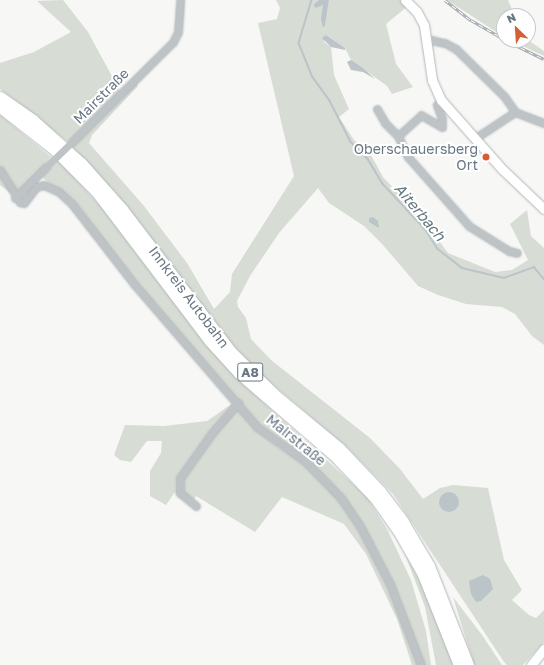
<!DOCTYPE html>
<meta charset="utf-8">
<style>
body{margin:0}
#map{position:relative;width:544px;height:665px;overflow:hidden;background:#f7f7f5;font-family:"Golos Text",sans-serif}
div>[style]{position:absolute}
.green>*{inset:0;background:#d7dcd4}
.water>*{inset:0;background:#bac4c9}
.round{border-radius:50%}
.stream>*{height:1.5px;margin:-0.75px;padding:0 0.75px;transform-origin:0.75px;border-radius:0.75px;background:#bac4c9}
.roads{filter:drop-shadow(0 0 1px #b2b7bb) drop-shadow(0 0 1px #b2b7bb)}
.minor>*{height:7px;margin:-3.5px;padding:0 3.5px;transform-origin:3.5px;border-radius:3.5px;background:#bec3c6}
.major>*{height:9px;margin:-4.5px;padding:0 4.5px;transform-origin:4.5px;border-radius:4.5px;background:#fff}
.highway>*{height:11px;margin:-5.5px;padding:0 5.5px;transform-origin:5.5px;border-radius:5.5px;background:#fff}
.rail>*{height:3px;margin-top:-1.5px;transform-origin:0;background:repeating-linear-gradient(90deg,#fff 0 4.5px,#a0a7ac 0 9px);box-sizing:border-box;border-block:1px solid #a0a7ac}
.minor-bridge>*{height:7px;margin:-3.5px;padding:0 3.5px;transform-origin:3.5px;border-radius:3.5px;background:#bec3c6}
.dots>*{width:11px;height:11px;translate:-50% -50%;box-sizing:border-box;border:2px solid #fff;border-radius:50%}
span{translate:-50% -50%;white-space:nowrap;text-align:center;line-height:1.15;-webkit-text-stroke:4px #fff;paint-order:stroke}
.shield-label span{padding:1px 3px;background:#fff;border:1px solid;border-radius:3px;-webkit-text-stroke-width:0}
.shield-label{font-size:13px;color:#687784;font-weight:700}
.street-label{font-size:14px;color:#687784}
.poi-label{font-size:14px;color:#687784}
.right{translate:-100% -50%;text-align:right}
.water-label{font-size:15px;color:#64777f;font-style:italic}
.north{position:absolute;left:496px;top:8px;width:40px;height:40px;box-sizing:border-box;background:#fff;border:1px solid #c3c9ce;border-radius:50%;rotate:335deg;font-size:11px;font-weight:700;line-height:16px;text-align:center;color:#687784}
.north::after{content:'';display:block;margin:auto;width:14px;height:18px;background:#d85d34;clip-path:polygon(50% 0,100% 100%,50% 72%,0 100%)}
</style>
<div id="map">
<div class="green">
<div style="clip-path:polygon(63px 0,88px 32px,120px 91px,68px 142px,0 89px,0 63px,34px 52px,71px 32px,37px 1px)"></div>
<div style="clip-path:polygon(276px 0,319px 0,315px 3px,323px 5px,325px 26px,329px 0,401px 0,408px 6px,386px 24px,396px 64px,413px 87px,392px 94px,387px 86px,351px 60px,345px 48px,326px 35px,324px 42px,331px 47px,334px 75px,349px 109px,339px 117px,354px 140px,372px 157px,383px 177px,425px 222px,448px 253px,495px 272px,512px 270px,528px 260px,510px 224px,527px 210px,531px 236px,544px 248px,544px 345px,532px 336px,515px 314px,502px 307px,466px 304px,438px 295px,418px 286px,383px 245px,364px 226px,329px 203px,318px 188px,279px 233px,250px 276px,237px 301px,238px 307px,246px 318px,251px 339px,271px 360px,370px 438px,400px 469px,423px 499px,440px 488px,453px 485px,488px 488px,504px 560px,522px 590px,512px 600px,529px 615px,536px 618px,544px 610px,544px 642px,523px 665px,507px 665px,504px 662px,393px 494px,347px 447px,258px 372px,233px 345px,202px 308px,115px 192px,72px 147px,136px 83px,138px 86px,92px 135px,89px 143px,144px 206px,187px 263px,214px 309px,230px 292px,232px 274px,294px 176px,258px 23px,277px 19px,280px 8px)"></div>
<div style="clip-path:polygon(447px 0,508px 0,513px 12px,509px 16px,504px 16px,504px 37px)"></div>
<div style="clip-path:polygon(510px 40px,528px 40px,544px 51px,544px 56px)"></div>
<div style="clip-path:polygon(0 115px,52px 158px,14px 196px,0 185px)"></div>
<div style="clip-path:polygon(58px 160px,116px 223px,210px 349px,240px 381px,367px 497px,387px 529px,411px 580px,426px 631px,431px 665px,423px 665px,413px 636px,342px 496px,261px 428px,129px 273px,83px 212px,42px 177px)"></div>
<div style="clip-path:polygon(233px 403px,255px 428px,279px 448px,308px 466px,343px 504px,385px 576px,419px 665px,412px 665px,397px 619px,366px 554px,344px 524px,282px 497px,255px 532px,196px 496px,190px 505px,175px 492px,166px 505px,150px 496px,150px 471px,161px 453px,162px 441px,147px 441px,131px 462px,120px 460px,114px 455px,125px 425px,164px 426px,207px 421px)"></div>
<div style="clip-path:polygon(405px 554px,423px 587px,454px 665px,436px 665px,425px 607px)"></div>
<div style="clip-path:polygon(453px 597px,482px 635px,502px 665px,474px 665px)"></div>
</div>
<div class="water">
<div style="clip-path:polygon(319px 0,329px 0,325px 26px,323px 27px,321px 19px,323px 5px,315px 8px,314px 4px)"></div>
<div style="clip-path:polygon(326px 35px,345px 48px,345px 50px,331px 47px,322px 38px)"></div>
<div style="clip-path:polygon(351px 60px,363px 68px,375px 79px,363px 72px,351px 70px,347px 62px)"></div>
<div style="clip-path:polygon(373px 217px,378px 221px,379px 228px,369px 222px,369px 218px)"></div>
<div class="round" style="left:439px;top:492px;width:20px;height:20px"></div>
<div style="clip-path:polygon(483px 575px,490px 579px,493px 589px,481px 601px,476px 602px,471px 594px,469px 581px)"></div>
</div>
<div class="stream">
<div style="left:312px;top:0;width:45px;rotate:106.8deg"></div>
<div style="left:299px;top:43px;width:35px;rotate:68deg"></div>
<div style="left:312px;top:76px;width:31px;rotate:54deg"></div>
<div style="left:330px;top:101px;width:46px;rotate:62.9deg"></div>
<div style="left:351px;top:142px;width:24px;rotate:45deg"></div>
<div style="left:368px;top:159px;width:29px;rotate:59deg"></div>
<div style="left:383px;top:184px;width:63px;rotate:46.9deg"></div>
<div style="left:426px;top:230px;width:22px;rotate:58deg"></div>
<div style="left:438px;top:249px;width:31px;rotate:38deg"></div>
<div style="left:462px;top:268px;width:43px;rotate:13.4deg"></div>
<div style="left:504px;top:278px;width:32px;rotate:-20deg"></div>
<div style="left:534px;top:267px;width:16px;rotate:50deg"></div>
</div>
<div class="roads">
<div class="minor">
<div style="left:427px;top:39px;width:18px;rotate:13deg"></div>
<div style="left:445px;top:43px;width:13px;rotate:29deg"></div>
<div style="left:456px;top:49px;width:67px;rotate:44.4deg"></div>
<div style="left:504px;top:96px;width:19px;rotate:55deg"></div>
<div style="left:515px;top:112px;width:31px;rotate:21deg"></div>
<div style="left:377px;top:109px;width:16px;rotate:60deg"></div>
<div style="left:385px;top:123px;width:18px;rotate:45deg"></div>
<div style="left:398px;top:136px;width:23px;rotate:65deg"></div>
<div style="left:408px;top:157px;width:92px;rotate:48.5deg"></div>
<div style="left:469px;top:226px;width:47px;rotate:32deg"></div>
<div style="left:509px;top:251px;width:8px;rotate:14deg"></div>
<div style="left:398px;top:136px;width:31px;rotate:-42deg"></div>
<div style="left:421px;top:115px;width:24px;rotate:30deg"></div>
<div style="left:442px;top:127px;width:8px;rotate:-90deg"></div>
<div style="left:442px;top:119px;width:15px;rotate:-110deg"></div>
<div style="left:437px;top:105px;width:6px;rotate:-51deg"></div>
<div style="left:474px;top:139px;width:49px;rotate:-33.4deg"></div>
<div style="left:72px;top:142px;width:142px;rotate:-44.7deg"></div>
<div style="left:173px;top:42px;width:11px;rotate:-63deg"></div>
<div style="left:178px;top:32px;width:32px;rotate:-86deg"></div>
<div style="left:0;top:170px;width:38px;rotate:58deg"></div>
<div style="left:20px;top:202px;width:4px;rotate:14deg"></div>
<div style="left:24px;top:203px;width:20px;rotate:-53deg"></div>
<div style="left:36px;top:187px;width:8px;rotate:-14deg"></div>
<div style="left:44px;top:185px;width:17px;rotate:25deg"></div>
<div style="left:59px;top:192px;width:18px;rotate:43deg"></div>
<div style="left:72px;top:204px;width:101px;rotate:52.2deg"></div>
<div style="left:134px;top:284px;width:189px;rotate:49.3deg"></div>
<div style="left:257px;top:427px;width:59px;rotate:35.3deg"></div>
<div style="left:305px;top:461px;width:52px;rotate:45.8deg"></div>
<div style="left:341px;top:498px;width:34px;rotate:56deg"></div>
<div style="left:360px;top:526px;width:65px;rotate:62.7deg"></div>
<div style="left:390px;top:584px;width:87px;rotate:69.1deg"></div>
<div style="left:15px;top:198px;width:44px;rotate:-45deg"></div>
<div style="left:196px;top:506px;width:21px;rotate:-141deg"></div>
<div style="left:180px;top:493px;width:15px;rotate:-90deg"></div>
<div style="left:180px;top:478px;width:55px;rotate:-54.6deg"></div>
<div style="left:212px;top:433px;width:40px;rotate:-49deg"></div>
</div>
<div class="major">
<div style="left:405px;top:0;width:17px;rotate:45deg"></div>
<div style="left:417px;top:12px;width:15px;rotate:62deg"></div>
<div style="left:424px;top:25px;width:56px;rotate:81.7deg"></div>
<div style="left:432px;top:80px;width:22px;rotate:66deg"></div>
<div style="left:441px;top:100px;width:92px;rotate:48.5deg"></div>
<div style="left:502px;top:169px;width:58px;rotate:43.6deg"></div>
<div style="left:531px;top:665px;width:21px;rotate:-51deg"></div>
</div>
<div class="highway">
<div style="left:0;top:97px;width:40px;rotate:34.9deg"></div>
<div style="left:33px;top:120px;width:64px;rotate:41.9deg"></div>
<div style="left:81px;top:163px;width:62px;rotate:48.3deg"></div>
<div style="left:122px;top:209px;width:180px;rotate:52.7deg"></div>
<div style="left:231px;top:352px;width:63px;rotate:44.4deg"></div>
<div style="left:276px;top:396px;width:82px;rotate:39.5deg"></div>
<div style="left:339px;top:448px;width:59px;rotate:46.4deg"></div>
<div style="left:380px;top:491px;width:39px;rotate:53deg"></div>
<div style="left:403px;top:522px;width:51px;rotate:59.4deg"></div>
<div style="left:429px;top:566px;width:106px;rotate:68.5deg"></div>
<div style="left:0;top:107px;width:70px;rotate:38deg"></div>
<div style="left:55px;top:150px;width:58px;rotate:45deg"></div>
<div style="left:96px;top:191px;width:187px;rotate:52.8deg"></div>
<div style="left:209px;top:340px;width:45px;rotate:47.7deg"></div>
<div style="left:239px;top:373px;width:124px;rotate:40.8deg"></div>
<div style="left:333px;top:454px;width:62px;rotate:46.3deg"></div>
<div style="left:376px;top:499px;width:38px;rotate:55deg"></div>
<div style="left:398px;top:530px;width:48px;rotate:60.3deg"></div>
<div style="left:422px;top:572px;width:100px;rotate:68.3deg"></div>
</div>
</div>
<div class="rail">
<div style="left:445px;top:0;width:33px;rotate:38deg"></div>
<div style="left:471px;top:20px;width:38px;rotate:30deg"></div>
<div style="left:505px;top:40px;width:43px;rotate:26deg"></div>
</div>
<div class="minor-bridge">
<div style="left:46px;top:167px;width:36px;rotate:-44deg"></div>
</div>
<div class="dots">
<div style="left:486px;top:157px;background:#d85d34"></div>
</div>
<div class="shield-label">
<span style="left:250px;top:372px">A8</span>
</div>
<div class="street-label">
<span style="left:101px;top:96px;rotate:-45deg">Mairstraße</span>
<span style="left:189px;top:297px;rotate:53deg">Innkreis Autobahn</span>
<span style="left:296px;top:440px;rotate:39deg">Mairstraße</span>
</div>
<div class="poi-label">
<span class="right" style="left:478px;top:157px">Oberschauersberg<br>Ort</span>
</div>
<div class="water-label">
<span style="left:420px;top:212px;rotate:50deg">Aiterbach</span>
</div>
<div class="north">N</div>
</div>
